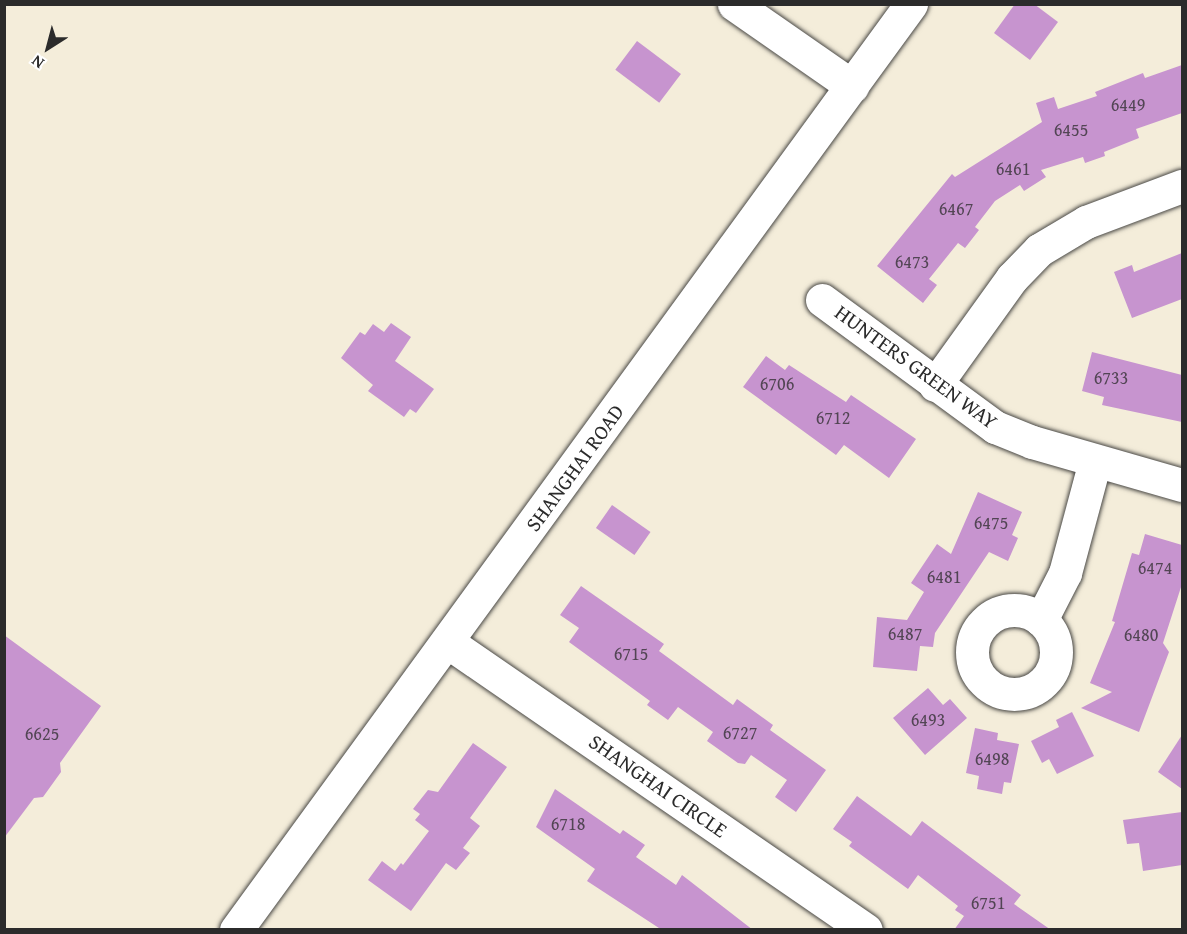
<!DOCTYPE html>
<style>
body{margin:0}
#map{position:relative;width:1187px;height:934px;overflow:hidden;background:#f4edda;font-family:"Gentium Book Plus",serif}
div>[style]{position:absolute}
.building>*{inset:0;background:#c794cf;transform-origin:0 0}
.roads{filter:drop-shadow(0 0 2px #494845) drop-shadow(0 0 2px #494845)}
.minor>*{height:33px;margin:-16.5px;padding:0 16.5px;transform-origin:16.5px;border-radius:16.5px;background:#fff}
.minor>.ring{margin:-16.5px;padding:0;box-sizing:content-box;background:none;border:33px solid #fff;border-radius:50%}
span{translate:-50% -50%;white-space:nowrap;text-align:center;line-height:1.15;-webkit-text-stroke:6px #fff;paint-order:stroke}
.number-label{font-size:18px;color:#524554}
.number-label span{-webkit-text-stroke-width:0}
.street-label{font-size:21px;color:#2b2b2b}
.frame{position:absolute;inset:0;border:6px solid #2b2b2b;pointer-events:none}
.north{position:absolute;left:18px;top:18px;width:60px;height:60px;-webkit-text-stroke:4px #fff;paint-order:stroke;rotate:216deg;font-size:16px;font-weight:700;line-height:24px;text-align:center;color:#2b2b2b}
.north::after{content:'';display:block;margin:auto;width:21px;height:27px;background:#2b2b2b;clip-path:polygon(50% 0,100% 100%,50% 72%,0 100%)}
</style>
<div id="map">
<div class="building">
<div style="clip-path:polygon(1015px 4px,1034px 4px,1058px 22px,1030px 60px,994px 33px)"></div>
<div style="left:637px;top:41px;width:55px;height:36px;rotate:37deg"></div>
<div style="clip-path:polygon(1182px 65px,1182px 113px,1136px 129px,1139px 138px,1104px 152px,1105px 156px,1085px 163px,1083px 157px,1041px 170px,1046px 177px,1024px 191px,1020px 185px,995px 201px,975px 227px,979px 230px,965px 248px,958px 243px,929px 279px,937px 285px,923px 303px,877px 266px,952px 174px,955px 177px,1042px 122px,1036px 103px,1054px 97px,1058px 109px,1097px 96px,1095px 92px,1143px 73px,1145px 78px)"></div>
<div style="clip-path:polygon(1182px 253px,1182px 299px,1132px 318px,1114px 272px,1132px 265px,1134px 272px)"></div>
<div style="clip-path:polygon(391px 323px,411px 337px,395px 361px,434px 389px,416px 413px,410px 409px,404px 417px,368px 391px,373px 385px,341px 358px,360px 332px,365px 335px,373px 324px,384px 332px)"></div>
<div style="clip-path:polygon(1092px 352px,1182px 375px,1182px 422px,1102px 405px,1104px 397px,1082px 391px)"></div>
<div style="clip-path:polygon(766px 356px,785px 370px,789px 365px,846px 402px,851px 395px,916px 439px,889px 478px,844px 445px,836px 455px,743px 387px)"></div>
<div style="clip-path:polygon(978px 492px,1022px 512px,1012px 535px,1018px 538px,1008px 561px,989px 552px,935px 633px,933px 647px,920px 646px,917px 671px,873px 667px,877px 617px,907px 620px,924px 592px,911px 583px,937px 544px,951px 554px)"></div>
<div style="left:612px;top:505px;width:47px;height:28px;rotate:35deg"></div>
<div style="clip-path:polygon(1145px 534px,1182px 545px,1182px 584px,1163px 643px,1169px 652px,1139px 732px,1081px 708px,1112px 692px,1090px 683px,1115px 622px,1112px 621px,1132px 553px,1139px 555px)"></div>
<div style="clip-path:polygon(581px 586px,664px 644px,659px 651px,733px 705px,737px 699px,773px 725px,770px 730px,826px 770px,796px 812px,775px 797px,787px 780px,751px 755px,745px 764px,738px 763px,707px 741px,713px 732px,678px 707px,668px 720px,647px 705px,650px 701px,569px 642px,579px 628px,560px 615px)"></div>
<div style="clip-path:polygon(4px 635px,101px 706px,60px 763px,61px 772px,43px 797px,34px 798px,4px 838px)"></div>
<div style="clip-path:polygon(928px 688px,943px 705px,950px 699px,967px 718px,925px 755px,893px 718px)"></div>
<div style="clip-path:polygon(1072px 712px,1094px 756px,1057px 774px,1049px 759px,1042px 763px,1031px 741px,1059px 727px,1056px 720px)"></div>
<div style="clip-path:polygon(975px 728px,998px 733px,997px 740px,1019px 744px,1011px 783px,1004px 782px,1002px 794px,977px 789px,979px 776px,966px 773px)"></div>
<div style="clip-path:polygon(1182px 735px,1182px 789px,1158px 772px)"></div>
<div style="clip-path:polygon(473px 743px,507px 767px,470px 818px,480px 826px,463px 848px,470px 853px,456px 870px,446px 863px,411px 911px,368px 880px,382px 861px,395px 871px,401px 863px,403px 865px,429px 831px,415px 820px,420px 814px,413px 809px,428px 790px,438px 792px)"></div>
<div style="clip-path:polygon(555px 789px,620px 834px,623px 830px,645px 845px,636px 857px,676px 885px,682px 875px,753px 930px,662px 930px,587px 881px,595px 869px,536px 827px)"></div>
<div style="clip-path:polygon(857px 796px,911px 836px,922px 821px,1021px 895px,1014px 904px,1051px 930px,954px 930px,964px 916px,955px 910px,958px 906px,918px 875px,908px 889px,849px 846px,852px 842px,833px 829px)"></div>
<div style="clip-path:polygon(1182px 812px,1182px 865px,1143px 871px,1139px 843px,1127px 844px,1123px 820px)"></div>
</div>
<div class="roads">
<div class="minor">
<div style="left:734px;top:4px;width:144px;rotate:34.8deg"></div>
<div style="left:822px;top:300px;width:215px;rotate:36.3deg"></div>
<div style="left:995px;top:427px;width:40px;rotate:22deg"></div>
<div style="left:1032px;top:442px;width:156px;rotate:16deg"></div>
<div style="left:935px;top:385px;width:132px;rotate:-54.3deg"></div>
<div style="left:1012px;top:278px;width:39px;rotate:-46deg"></div>
<div style="left:1039px;top:250px;width:55px;rotate:-30.8deg"></div>
<div style="left:1086px;top:222px;width:103px;rotate:-20.6deg"></div>
<div class="ring" style="left:972px;top:610px;width:51px;height:51px"></div>
<div style="left:1041px;top:620px;width:53px;rotate:-62.9deg"></div>
<div style="left:1065px;top:573px;width:116px;rotate:-75deg"></div>
<div style="left:449px;top:643px;width:506px;rotate:34.54deg"></div>
<div style="left:236px;top:930px;width:1146px;rotate:-53.91deg"></div>
</div>
</div>
<div class="number-label">
<span style="left:1128px;top:105px">6449</span>
<span style="left:1071px;top:130px">6455</span>
<span style="left:1013px;top:169px">6461</span>
<span style="left:956px;top:209px">6467</span>
<span style="left:912px;top:262px">6473</span>
<span style="left:1111px;top:378px">6733</span>
<span style="left:777px;top:384px">6706</span>
<span style="left:833px;top:418px">6712</span>
<span style="left:991px;top:523px">6475</span>
<span style="left:1155px;top:568px">6474</span>
<span style="left:944px;top:577px">6481</span>
<span style="left:905px;top:634px">6487</span>
<span style="left:1141px;top:635px">6480</span>
<span style="left:631px;top:654px">6715</span>
<span style="left:928px;top:720px">6493</span>
<span style="left:740px;top:733px">6727</span>
<span style="left:42px;top:734px">6625</span>
<span style="left:992px;top:759px">6498</span>
<span style="left:568px;top:824px">6718</span>
<span style="left:988px;top:903px">6751</span>
</div>
<div class="street-label">
<span style="left:916px;top:367px;rotate:36deg">HUNTERS GREEN WAY</span>
<span style="left:575px;top:468px;rotate:-54deg">SHANGHAI ROAD</span>
<span style="left:658px;top:786px;rotate:35deg">SHANGHAI CIRCLE</span>
</div>
<div class="frame"></div>
<div class="north">N</div>
</div>
